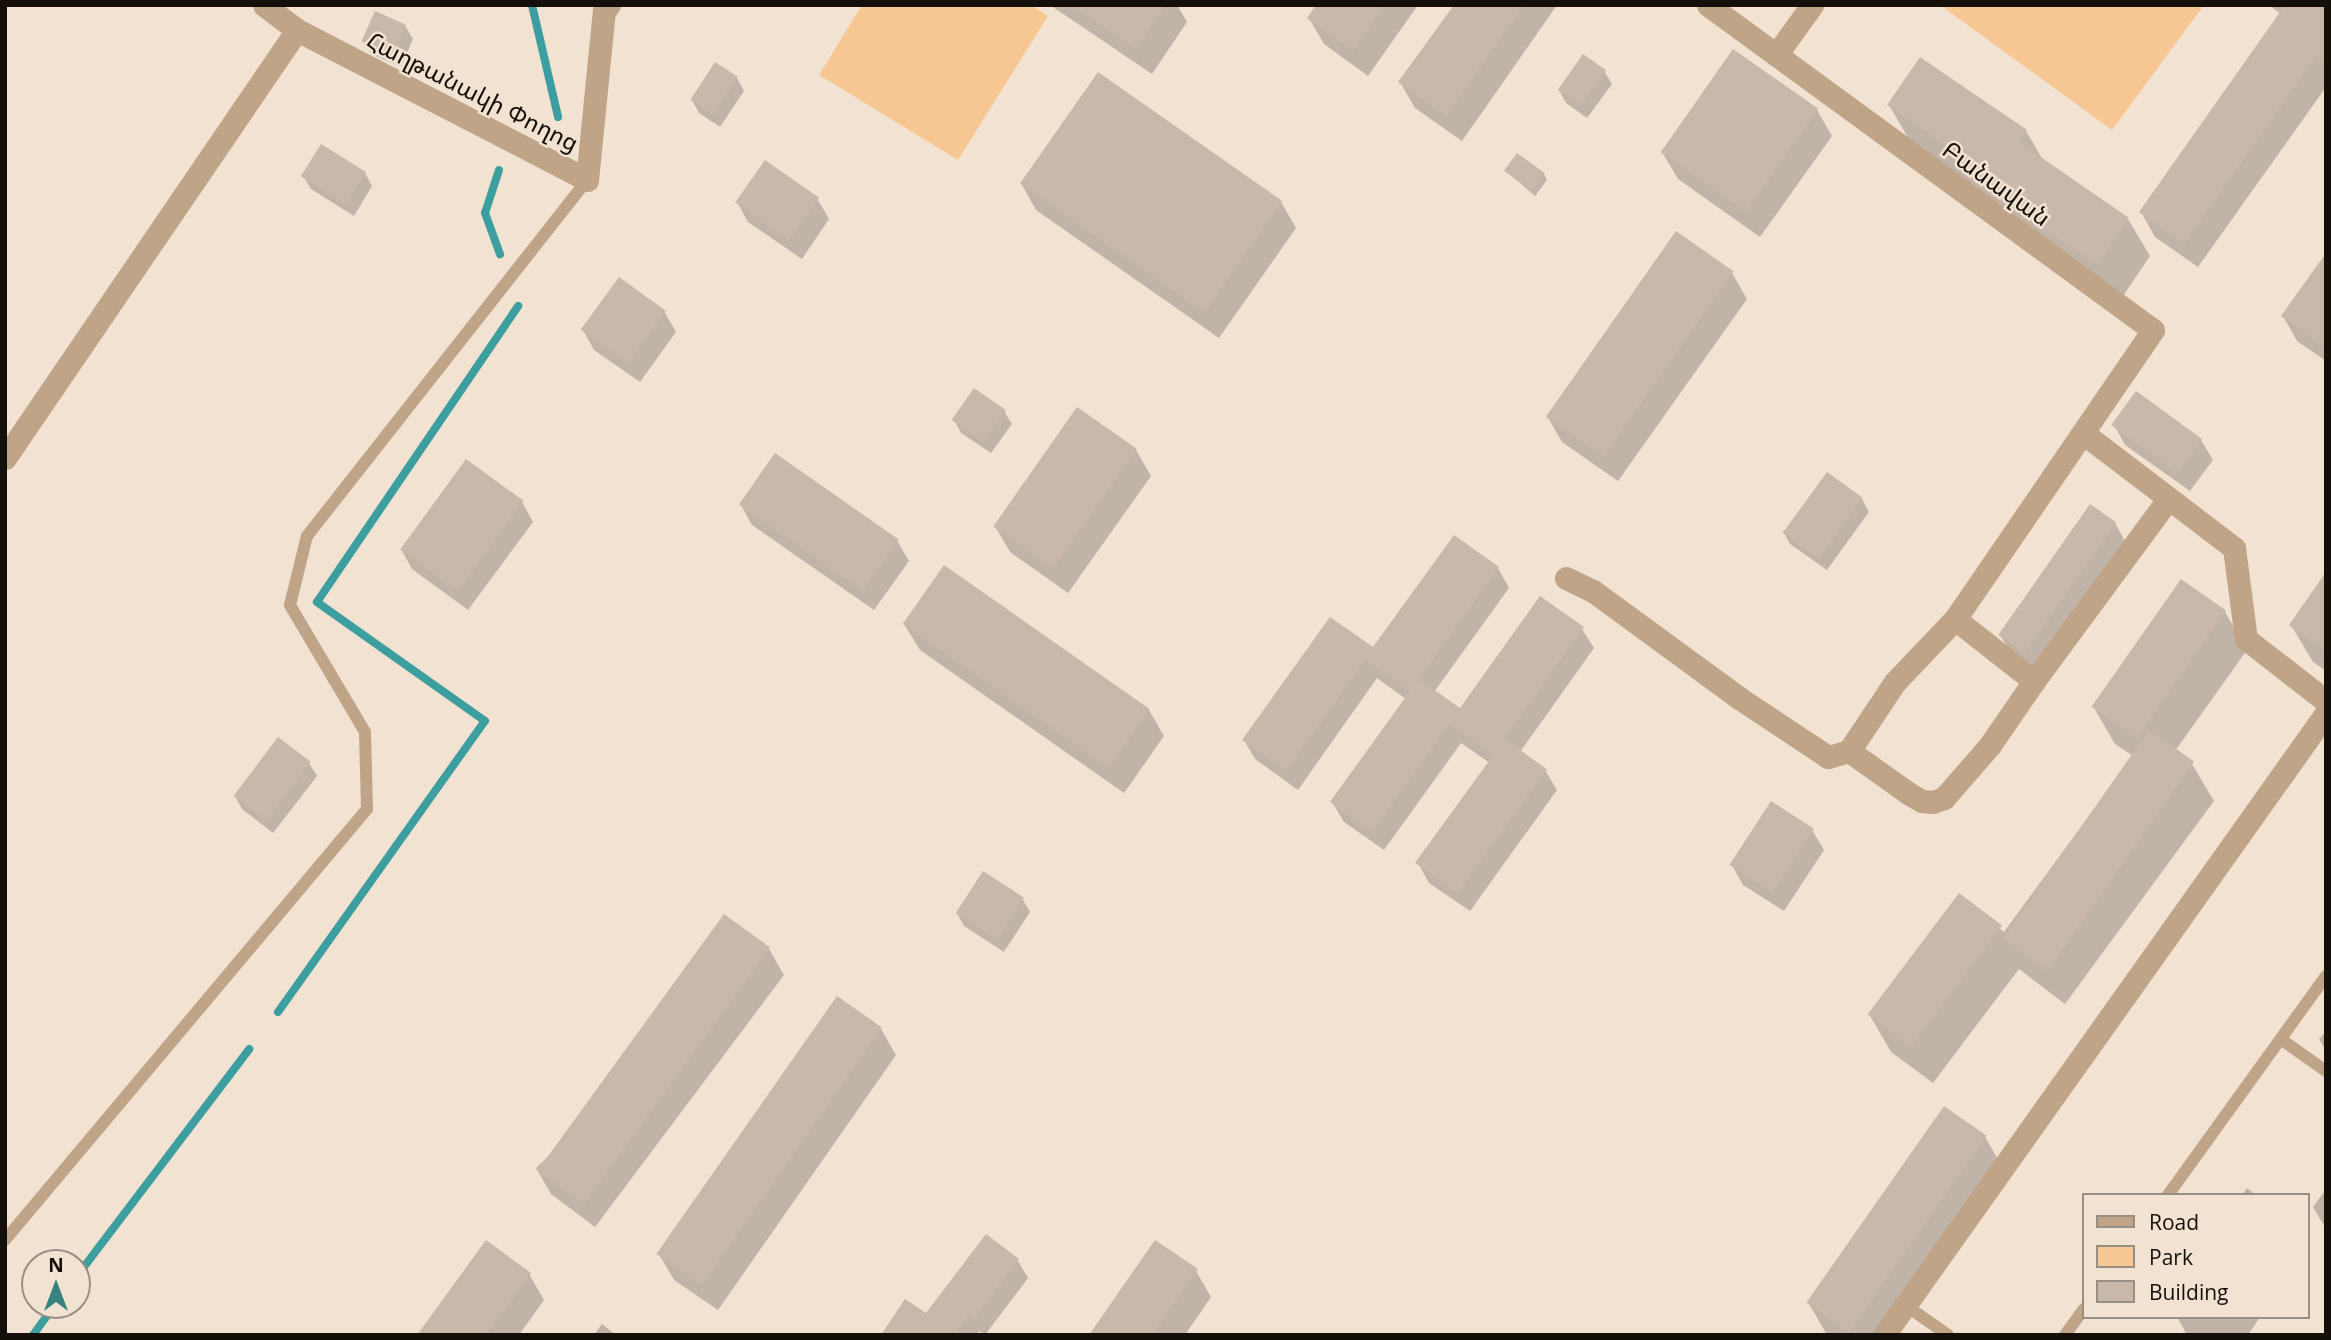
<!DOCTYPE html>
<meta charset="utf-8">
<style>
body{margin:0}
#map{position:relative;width:2331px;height:1340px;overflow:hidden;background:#f1e2d2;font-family:"Open Sans","Noto Sans Armenian",sans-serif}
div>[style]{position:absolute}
.green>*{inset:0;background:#f7c793}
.shadow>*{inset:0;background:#0003}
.stream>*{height:8px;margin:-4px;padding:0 4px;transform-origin:4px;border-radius:4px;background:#3c9e9e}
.building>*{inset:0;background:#c7b8a9;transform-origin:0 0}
.lane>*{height:12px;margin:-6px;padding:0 6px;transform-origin:6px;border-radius:6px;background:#bfa488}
.street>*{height:23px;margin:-11.5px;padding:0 11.5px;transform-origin:11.5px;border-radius:11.5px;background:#bfa488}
span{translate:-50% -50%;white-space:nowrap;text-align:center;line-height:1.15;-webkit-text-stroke:5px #f1e2d2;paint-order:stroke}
.street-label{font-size:24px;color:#150f0a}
.frame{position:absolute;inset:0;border:7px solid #150f0a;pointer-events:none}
.legend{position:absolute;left:2082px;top:1193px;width:228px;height:126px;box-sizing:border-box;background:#f1e2d2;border:2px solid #998e82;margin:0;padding:9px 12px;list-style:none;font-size:21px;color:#150f0a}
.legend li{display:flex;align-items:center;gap:14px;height:35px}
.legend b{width:35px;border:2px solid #998e82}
.north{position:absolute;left:21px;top:1249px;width:70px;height:70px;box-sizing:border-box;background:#f1e2d2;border:2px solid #998e82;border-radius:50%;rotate:0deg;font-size:19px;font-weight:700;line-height:28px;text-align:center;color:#150f0a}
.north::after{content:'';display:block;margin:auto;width:24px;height:32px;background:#388181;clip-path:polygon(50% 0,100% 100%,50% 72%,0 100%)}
</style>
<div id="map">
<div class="green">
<div style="clip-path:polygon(862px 5px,1031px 5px,1048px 16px,958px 160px,819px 75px)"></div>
<div style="clip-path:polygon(1940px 5px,2204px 5px,2112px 130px)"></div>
</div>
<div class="shadow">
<div style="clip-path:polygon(1050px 5px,1177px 5px,1187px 22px,1152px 74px)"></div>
<div style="clip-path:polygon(1318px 5px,1418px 5px,1368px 76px,1324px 44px,1309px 18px)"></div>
<div style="clip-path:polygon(1456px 5px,1557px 5px,1462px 141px,1415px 108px,1400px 82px)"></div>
<div style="clip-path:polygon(2269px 5px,2326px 5px,2326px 87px,2198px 267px,2155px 237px,2141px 212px,2281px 14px)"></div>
<div style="clip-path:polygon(405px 26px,413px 39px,401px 67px,371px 54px,364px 41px)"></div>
<div style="clip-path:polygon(1604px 71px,1612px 84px,1587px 118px,1566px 103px,1559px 90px)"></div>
<div style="clip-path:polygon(737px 78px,744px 91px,720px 127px,699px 113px,692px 100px)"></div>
<div style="clip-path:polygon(1889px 105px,2026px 131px,2044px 162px,2128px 219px,2150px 256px,2119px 302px,2009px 228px,1992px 199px,1911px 143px)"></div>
<div style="clip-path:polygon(1817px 110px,1832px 136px,1760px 237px,1678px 179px,1662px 152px)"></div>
<div style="clip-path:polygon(765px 163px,818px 200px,829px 219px,802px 259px,748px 222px,737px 202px)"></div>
<div style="clip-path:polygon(1506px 171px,1544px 174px,1547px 180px,1535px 196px)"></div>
<div style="clip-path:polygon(365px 173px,372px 186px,354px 216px,311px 189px,303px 176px)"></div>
<div style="clip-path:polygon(1021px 183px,1281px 202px,1296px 228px,1219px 338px,1036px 210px)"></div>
<div style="clip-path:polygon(1676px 233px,1732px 273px,1747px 299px,1618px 481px,1562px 442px,1547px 416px)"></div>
<div style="clip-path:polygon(2326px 256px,2326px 361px,2297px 341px,2283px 316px)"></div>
<div style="clip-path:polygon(620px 280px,665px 313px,676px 332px,640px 382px,594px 350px,583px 330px)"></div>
<div style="clip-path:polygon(1004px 411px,1012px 424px,991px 453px,961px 433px,954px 420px)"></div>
<div style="clip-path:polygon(2114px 425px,2201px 440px,2213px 460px,2190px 491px,2125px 445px)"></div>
<div style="clip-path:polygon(1136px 450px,1151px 476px,1068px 593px,1010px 552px,995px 526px)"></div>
<div style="clip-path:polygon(466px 461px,522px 502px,533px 522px,468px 610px,412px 569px,401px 549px)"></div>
<div style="clip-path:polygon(1862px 499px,1869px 512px,1827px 570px,1790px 544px,1783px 531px)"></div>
<div style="clip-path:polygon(741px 505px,898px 542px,909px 561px,874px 610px,752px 525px)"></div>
<div style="clip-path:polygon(2115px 523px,2126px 543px,2035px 673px,2012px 655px,2000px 635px)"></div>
<div style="clip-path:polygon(1498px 568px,1509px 588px,1434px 692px,1460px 711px,1582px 629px,1594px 648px,1520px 752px,1545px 770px,1557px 790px,1470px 911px,1429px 883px,1418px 863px,1490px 763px,1461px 743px,1384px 850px,1344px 822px,1332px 802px,1406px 699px,1377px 678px,1298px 790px,1255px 759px,1244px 740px)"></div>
<div style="clip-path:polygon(2326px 576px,2326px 671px,2313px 662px,2291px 625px)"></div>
<div style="clip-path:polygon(2225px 612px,2247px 650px,2175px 751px,2192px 764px,2214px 801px,2065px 1004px,2019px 969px,1933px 1083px,1891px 1052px,1869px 1014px,1959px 895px,2004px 932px,2133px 756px,2115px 744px,2093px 706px)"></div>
<div style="clip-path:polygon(904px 624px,1149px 710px,1164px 736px,1124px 793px,920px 650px)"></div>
<div style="clip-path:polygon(309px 763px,317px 776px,273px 833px,242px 809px,235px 796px)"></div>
<div style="clip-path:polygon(1812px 830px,1824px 850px,1784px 911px,1743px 885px,1732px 865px)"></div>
<div style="clip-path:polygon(984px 873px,1023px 900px,1030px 912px,1004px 952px,964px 926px,957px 913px)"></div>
<div style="clip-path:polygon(769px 949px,784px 975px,595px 1227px,551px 1194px,536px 1168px)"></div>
<div style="clip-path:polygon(881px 1029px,896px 1055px,718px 1310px,674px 1280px,659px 1254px)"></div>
<div style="clip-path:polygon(2326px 1031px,2326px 1051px,2319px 1039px)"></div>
<div style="clip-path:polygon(1985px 1137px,2007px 1175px,1894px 1335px,1827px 1335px,1808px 1302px)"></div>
<div style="clip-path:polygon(2247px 1188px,2256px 1195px,2242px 1195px)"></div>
<div style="clip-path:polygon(2326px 1189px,2326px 1229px,2313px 1207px)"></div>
<div style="clip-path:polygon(1018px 1261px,1028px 1278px,985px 1335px,979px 1331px,977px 1335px,883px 1335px,926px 1315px)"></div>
<div style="clip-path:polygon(1196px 1271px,1211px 1297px,1185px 1335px,1091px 1335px)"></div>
<div style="clip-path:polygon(529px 1274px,544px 1300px,519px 1335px,419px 1335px)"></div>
<div style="clip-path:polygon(2177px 1317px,2260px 1317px,2248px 1335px,2187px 1335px)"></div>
<div style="clip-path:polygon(602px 1324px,616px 1335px,594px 1335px)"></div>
</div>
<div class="stream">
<div style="left:532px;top:5px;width:115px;rotate:76.9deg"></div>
<div style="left:499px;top:170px;width:45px;rotate:108deg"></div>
<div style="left:485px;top:213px;width:44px;rotate:69.9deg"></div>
<div style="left:278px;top:1012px;width:357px;rotate:-54.6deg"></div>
<div style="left:485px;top:721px;width:206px;rotate:-144.7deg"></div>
<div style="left:317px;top:602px;width:358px;rotate:-55.8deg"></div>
<div style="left:77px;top:1276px;width:285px;rotate:-52.8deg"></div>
<div style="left:33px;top:1335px;width:37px;rotate:-54deg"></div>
</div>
<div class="building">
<div style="clip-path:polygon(1071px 5px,1166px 5px,1136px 49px)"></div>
<div style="clip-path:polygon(1316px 5px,1385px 5px,1353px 51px,1307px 18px)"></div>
<div style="clip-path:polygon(1454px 5px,1524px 5px,1446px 116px,1398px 82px)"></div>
<div style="clip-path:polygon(2285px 5px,2326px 5px,2326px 61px,2317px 55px,2184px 244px,2139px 212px)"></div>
<div style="left:375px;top:11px;width:34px;height:33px;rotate:24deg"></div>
<div style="left:1733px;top:49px;width:104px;height:126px;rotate:35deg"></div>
<div style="left:1583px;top:54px;width:28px;height:44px;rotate:35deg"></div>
<div style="clip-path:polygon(1920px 57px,2027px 130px,2019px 142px,2129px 218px,2097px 265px,1986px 190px,1994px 178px,1887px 105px)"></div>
<div style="left:715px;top:62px;width:27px;height:45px;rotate:33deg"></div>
<div style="left:1098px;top:72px;width:225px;height:136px;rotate:35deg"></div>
<div style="left:321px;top:144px;width:53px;height:38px;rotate:32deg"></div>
<div style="left:1517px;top:153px;width:34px;height:22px;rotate:36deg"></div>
<div style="left:765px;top:160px;width:66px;height:52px;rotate:35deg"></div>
<div style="left:1676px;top:231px;width:70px;height:227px;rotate:35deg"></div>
<div style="clip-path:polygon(2326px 253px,2326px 348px,2281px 316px)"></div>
<div style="left:619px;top:277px;width:58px;height:65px;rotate:36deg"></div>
<div style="left:974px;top:388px;width:39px;height:39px;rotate:35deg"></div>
<div style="left:2136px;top:391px;width:82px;height:42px;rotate:36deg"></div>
<div style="left:1077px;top:407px;width:73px;height:146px;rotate:35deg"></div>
<div style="left:775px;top:453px;width:151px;height:63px;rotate:35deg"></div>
<div style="left:466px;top:459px;width:71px;height:112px;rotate:36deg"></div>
<div style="left:1827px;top:472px;width:44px;height:75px;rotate:36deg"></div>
<div style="left:2090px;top:504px;width:32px;height:160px;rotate:35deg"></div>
<div style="clip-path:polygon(1454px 535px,1499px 567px,1419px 679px,1460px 708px,1540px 596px,1584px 627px,1493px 755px,1449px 724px,1372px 832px,1330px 802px,1410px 691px,1365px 660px,1286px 771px,1242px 740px,1330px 617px,1373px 647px)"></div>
<div style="left:944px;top:565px;width:251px;height:72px;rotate:35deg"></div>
<div style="clip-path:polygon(2326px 572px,2326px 651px,2289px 625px)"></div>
<div style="left:2181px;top:579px;width:55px;height:156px;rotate:35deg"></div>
<div style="left:2149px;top:730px;width:55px;height:255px;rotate:35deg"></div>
<div style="left:278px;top:737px;width:41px;height:74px;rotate:37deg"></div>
<div style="left:1505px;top:739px;width:52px;height:153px;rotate:36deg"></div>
<div style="left:1771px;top:801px;width:51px;height:76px;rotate:33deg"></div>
<div style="left:983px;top:871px;width:49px;height:50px;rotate:33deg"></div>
<div style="left:1959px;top:893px;width:54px;height:152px;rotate:37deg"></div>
<div style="left:724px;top:914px;width:57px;height:317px;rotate:36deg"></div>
<div style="left:837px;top:996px;width:55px;height:315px;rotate:35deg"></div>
<div style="left:1944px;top:1106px;width:52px;height:240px;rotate:35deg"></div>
<div style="clip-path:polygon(986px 1234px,1019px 1259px,974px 1319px,969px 1315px,956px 1333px,958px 1335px,881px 1335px,905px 1299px,926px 1313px)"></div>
<div style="clip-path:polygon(486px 1240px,531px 1273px,486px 1335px,417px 1335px)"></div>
<div style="clip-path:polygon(1155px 1240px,1198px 1269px,1152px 1335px,1089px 1335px)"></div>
</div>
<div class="lane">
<div style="left:2282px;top:1040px;width:54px;rotate:35.2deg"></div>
<div style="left:2168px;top:1195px;width:270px;rotate:-54.2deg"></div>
<div style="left:5px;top:1240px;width:563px;rotate:-49.97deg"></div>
<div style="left:367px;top:809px;width:77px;rotate:-91.5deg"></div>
<div style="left:365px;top:732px;width:147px;rotate:-120.6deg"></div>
<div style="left:290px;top:605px;width:71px;rotate:-76.2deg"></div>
<div style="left:307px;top:536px;width:453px;rotate:-51.8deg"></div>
<div style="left:1905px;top:1305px;width:52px;rotate:34.9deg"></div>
<div style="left:2065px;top:1335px;width:32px;rotate:-54deg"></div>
</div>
<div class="street">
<div style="left:264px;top:5px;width:41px;rotate:37.1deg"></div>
<div style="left:297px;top:30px;width:326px;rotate:27.3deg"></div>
<div style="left:587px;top:180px;width:170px;rotate:-84.3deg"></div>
<div style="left:604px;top:11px;width:8px;rotate:-50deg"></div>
<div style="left:1708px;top:5px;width:551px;rotate:36.14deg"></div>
<div style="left:2153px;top:330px;width:350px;rotate:124.4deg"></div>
<div style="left:1955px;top:619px;width:100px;rotate:38.1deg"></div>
<div style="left:2034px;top:681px;width:226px;rotate:-53.6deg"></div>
<div style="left:1776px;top:55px;width:62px;rotate:-54.2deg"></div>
<div style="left:2083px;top:433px;width:190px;rotate:37.3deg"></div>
<div style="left:2234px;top:548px;width:92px;rotate:82.5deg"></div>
<div style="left:2246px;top:639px;width:101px;rotate:37.8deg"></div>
<div style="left:5px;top:458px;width:518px;rotate:-55.7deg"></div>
<div style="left:1566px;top:578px;width:30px;rotate:26deg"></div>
<div style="left:1593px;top:591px;width:181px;rotate:36.2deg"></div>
<div style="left:1739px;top:698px;width:107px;rotate:33.5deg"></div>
<div style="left:1828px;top:757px;width:22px;rotate:-16deg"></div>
<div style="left:1849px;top:751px;width:83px;rotate:-56.3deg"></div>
<div style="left:1895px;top:682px;width:87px;rotate:-46.4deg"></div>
<div style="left:1849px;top:751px;width:72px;rotate:35.4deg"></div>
<div style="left:1908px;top:793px;width:16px;rotate:30deg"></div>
<div style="left:1922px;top:801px;width:11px;rotate:5deg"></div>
<div style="left:1933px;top:802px;width:12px;rotate:-20deg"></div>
<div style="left:1944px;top:798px;width:70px;rotate:-49deg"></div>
<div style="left:1990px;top:745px;width:78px;rotate:-55.5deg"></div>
<div style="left:1884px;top:1335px;width:763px;rotate:-54.6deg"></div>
</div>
<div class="street-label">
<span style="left:473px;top:91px;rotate:27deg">Հաղթանակի Փողոց</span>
<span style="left:1997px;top:183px;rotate:36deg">Բանավան</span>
</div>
<div class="frame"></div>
<ul class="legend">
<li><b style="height:9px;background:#bfa488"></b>Road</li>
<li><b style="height:19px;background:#f7c793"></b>Park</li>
<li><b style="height:19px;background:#c7b8a9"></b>Building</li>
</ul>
<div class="north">N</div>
</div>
